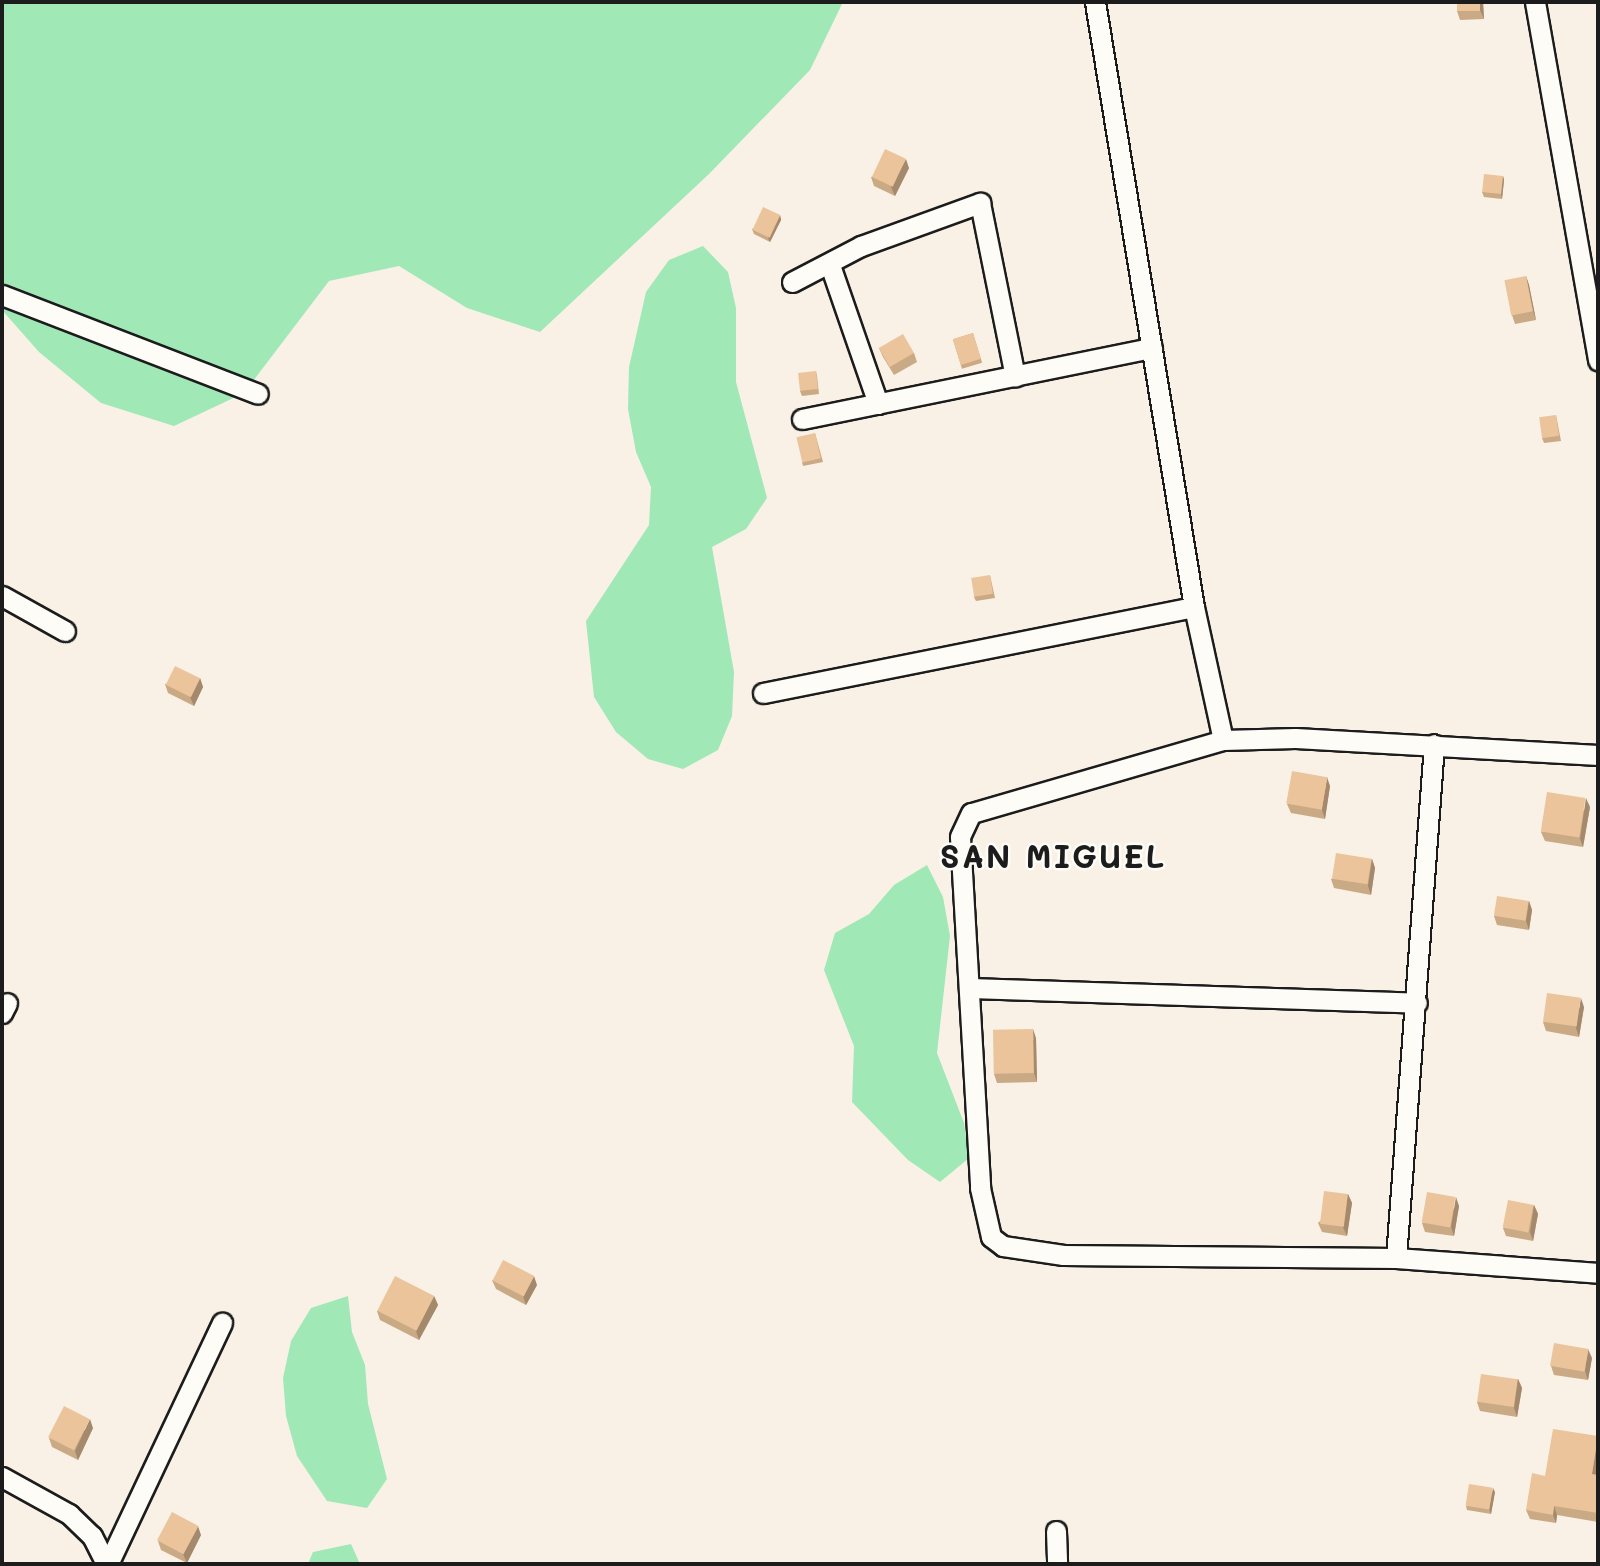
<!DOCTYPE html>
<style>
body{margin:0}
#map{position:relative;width:1600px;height:1566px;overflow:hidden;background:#f9f1e5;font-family:Mali,sans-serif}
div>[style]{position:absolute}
.green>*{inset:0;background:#a0e8b6}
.roads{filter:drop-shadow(2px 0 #1c1c1c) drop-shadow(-2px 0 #1c1c1c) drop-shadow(0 2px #1c1c1c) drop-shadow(0 -2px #1c1c1c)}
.street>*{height:19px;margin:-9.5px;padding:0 9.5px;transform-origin:9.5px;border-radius:9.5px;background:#fdfcf7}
.wall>*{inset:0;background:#caa985;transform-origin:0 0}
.shaded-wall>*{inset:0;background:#a4896c}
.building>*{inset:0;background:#ebc49b;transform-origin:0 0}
span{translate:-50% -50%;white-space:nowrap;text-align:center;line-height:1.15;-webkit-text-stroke:5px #fdfcf7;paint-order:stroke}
.district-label{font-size:32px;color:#1c1c1c;font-weight:700;letter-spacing:2px}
.frame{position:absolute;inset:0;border:4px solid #1c1c1c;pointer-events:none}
</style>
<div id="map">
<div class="green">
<div style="clip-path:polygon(2px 2px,842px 2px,842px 4px,810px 70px,709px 174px,540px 332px,467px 308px,399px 266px,329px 281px,244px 393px,174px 426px,101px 403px,39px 352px,2px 310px)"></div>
<div style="clip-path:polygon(703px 246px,728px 272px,736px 308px,736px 382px,767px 498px,746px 529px,712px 547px,734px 672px,732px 716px,718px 750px,683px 769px,648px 759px,616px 732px,594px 697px,586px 621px,649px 525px,651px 487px,636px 452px,628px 409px,629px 367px,646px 292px,669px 260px)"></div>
<div style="clip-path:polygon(927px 865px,943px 897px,950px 936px,937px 1053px,964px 1123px,969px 1158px,940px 1182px,908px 1160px,852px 1102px,854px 1046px,824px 970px,835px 933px,869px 914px,894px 885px)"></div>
<div style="clip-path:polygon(348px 1296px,352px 1332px,365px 1365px,368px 1404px,387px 1479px,367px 1508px,327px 1501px,297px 1456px,286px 1416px,283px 1378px,291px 1341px,311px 1308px)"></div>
<div style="clip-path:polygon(351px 1544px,360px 1564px,308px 1564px,313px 1552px)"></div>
</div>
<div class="roads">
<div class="street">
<div style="left:1095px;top:2px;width:613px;rotate:80.71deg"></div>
<div style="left:1194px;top:607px;width:136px;rotate:77.7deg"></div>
<div style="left:1535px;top:2px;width:364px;rotate:80deg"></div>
<div style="left:830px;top:265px;width:147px;rotate:70.9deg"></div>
<div style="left:792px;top:282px;width:78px;rotate:-27.6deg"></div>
<div style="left:861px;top:246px;width:127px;rotate:-19.9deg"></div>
<div style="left:980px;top:203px;width:177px;rotate:78.6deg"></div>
<div style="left:2px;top:295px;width:274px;rotate:21.1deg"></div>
<div style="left:802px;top:419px;width:357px;rotate:-11.5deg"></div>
<div style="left:2px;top:596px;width:72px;rotate:29.1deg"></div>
<div style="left:763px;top:693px;width:439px;rotate:-11.3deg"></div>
<div style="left:1598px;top:755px;width:303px;rotate:-176.8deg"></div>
<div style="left:1295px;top:738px;width:72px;rotate:178.4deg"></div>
<div style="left:1223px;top:740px;width:262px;rotate:163.8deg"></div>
<div style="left:971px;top:813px;width:26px;rotate:115deg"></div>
<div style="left:960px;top:837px;width:352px;rotate:86.7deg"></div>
<div style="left:980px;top:1188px;width:50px;rotate:77.3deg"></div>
<div style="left:991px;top:1237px;width:15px;rotate:37deg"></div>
<div style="left:1003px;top:1246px;width:61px;rotate:8.5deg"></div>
<div style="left:1063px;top:1255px;width:333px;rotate:0.5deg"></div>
<div style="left:1396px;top:1258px;width:203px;rotate:4.2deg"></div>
<div style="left:972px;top:988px;width:445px;rotate:1.9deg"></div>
<div style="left:2px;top:1013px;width:11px;rotate:-63deg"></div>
<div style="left:1396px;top:1258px;width:515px;rotate:-85.77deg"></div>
<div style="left:2px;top:1477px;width:77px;rotate:28.9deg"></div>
<div style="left:69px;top:1514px;width:32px;rotate:44deg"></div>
<div style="left:92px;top:1536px;width:31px;rotate:63deg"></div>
<div style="left:1056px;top:1531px;width:33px;rotate:88deg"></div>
<div style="left:108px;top:1564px;width:267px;rotate:-64.7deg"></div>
</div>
</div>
<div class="wall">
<div style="clip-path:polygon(1483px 2px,1484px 19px,1460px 20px,1457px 11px)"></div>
<div style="clip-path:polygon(909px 168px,895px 196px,874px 186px,871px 177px)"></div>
<div style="clip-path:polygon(1503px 176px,1504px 180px,1502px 199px,1484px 197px,1482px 192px)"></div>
<div style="clip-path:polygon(780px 215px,781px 220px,770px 242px,754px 234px,752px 229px)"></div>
<div style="clip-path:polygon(1526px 276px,1529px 285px,1536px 320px,1515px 324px,1512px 315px)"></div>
<div style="left:973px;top:333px;width:31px;height:21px;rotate:73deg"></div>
<div style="clip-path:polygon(879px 348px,914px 353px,917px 362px,894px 375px,883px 357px)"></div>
<div style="clip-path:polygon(816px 371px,817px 376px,819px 394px,802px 396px,800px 391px)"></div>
<div style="clip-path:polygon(1556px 415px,1561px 441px,1544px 443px,1542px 438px)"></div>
<div style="clip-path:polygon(815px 433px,823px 462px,803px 466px,802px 462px)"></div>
<div style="clip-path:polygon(990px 575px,995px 598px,976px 601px,974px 597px)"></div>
<div style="clip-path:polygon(200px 678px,203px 687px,194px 706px,168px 693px,165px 684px)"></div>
<div style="clip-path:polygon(1330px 786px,1325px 819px,1291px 813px,1287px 804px)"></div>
<div style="clip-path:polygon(1590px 807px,1583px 847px,1545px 841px,1541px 832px)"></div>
<div style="clip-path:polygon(1372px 859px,1375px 868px,1371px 895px,1334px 888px,1331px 879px)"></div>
<div style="clip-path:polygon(1529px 901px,1532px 910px,1529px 930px,1497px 925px,1494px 916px)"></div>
<div style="clip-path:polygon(1584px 1007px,1579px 1037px,1546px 1031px,1543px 1022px)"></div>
<div style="clip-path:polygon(1036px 1038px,1037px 1082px,997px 1083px,994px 1074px)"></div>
<div style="clip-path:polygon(1348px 1194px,1352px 1203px,1347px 1236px,1322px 1232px,1318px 1223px)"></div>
<div style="clip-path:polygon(1534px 1205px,1538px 1214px,1533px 1241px,1506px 1236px,1503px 1228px)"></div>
<div style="clip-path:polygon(1459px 1206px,1454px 1236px,1425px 1232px,1422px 1223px)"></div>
<div style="clip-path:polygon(492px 1280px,537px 1285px,526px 1305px,496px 1289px)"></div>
<div style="clip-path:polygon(434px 1296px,438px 1305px,419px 1340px,380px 1320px,377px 1311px)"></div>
<div style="clip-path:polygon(1592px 1358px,1588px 1380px,1554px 1375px,1551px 1366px)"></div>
<div style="clip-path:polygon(1518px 1379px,1522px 1388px,1517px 1417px,1480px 1411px,1477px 1402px)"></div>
<div style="clip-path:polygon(93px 1428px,78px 1460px,52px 1447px,49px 1438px)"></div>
<div style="clip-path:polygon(1598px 1437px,1598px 1463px,1596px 1475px,1598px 1475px,1598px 1522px,1557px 1515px,1556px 1523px,1530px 1519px,1526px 1510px,1545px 1476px)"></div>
<div style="clip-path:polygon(1495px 1492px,1491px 1514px,1467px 1510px,1466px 1506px)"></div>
<div style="clip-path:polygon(201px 1535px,187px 1563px,161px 1550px,158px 1541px)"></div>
</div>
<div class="shaded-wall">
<div style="clip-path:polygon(1480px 2px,1483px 2px,1484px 19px,1480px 10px)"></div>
<div style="clip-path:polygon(906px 159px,909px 168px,895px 196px,891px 187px)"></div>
<div style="clip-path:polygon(1503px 176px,1504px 180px,1502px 199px,1501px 194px)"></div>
<div style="clip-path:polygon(780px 215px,781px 220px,770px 242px,768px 238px)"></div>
<div style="clip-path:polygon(1526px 276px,1529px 285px,1536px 320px,1533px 311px)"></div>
<div style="clip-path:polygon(200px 678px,203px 687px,194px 706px,190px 697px)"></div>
<div style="clip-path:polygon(1327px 777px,1330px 786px,1325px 819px,1322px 810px)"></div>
<div style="clip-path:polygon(1586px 798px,1590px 807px,1583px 847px,1580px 839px)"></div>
<div style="clip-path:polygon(1372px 859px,1375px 868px,1371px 895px,1368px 886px)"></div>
<div style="clip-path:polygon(1529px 901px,1532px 910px,1529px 930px,1526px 921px)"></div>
<div style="clip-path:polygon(1581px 998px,1584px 1007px,1579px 1037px,1576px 1028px)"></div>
<div style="clip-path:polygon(1033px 1029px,1036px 1038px,1037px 1082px,1034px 1073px)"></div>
<div style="clip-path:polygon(1348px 1194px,1352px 1203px,1347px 1236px,1343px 1227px)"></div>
<div style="clip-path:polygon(1456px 1197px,1459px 1206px,1454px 1236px,1451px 1227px)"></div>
<div style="clip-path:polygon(1534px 1205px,1538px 1214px,1533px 1241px,1530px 1232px)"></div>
<div style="clip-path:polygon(534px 1276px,537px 1285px,526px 1305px,523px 1296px)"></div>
<div style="clip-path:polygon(434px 1296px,438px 1305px,419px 1340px,416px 1331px)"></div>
<div style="clip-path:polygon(1588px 1349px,1592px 1358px,1588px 1380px,1585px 1371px)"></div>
<div style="clip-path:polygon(1518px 1379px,1522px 1388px,1517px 1417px,1514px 1408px)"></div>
<div style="clip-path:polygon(90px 1419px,93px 1428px,78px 1460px,75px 1451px)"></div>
<div style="clip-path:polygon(1598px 1437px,1598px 1463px,1595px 1483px,1592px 1474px)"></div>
<div style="clip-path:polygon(1493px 1488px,1495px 1492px,1491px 1514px,1489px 1509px)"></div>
<div style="clip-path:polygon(1554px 1506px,1557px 1515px,1556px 1523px,1553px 1515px)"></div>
<div style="clip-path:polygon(198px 1526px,201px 1535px,187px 1563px,183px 1554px)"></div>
</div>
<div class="building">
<div style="left:1457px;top:2px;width:23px;height:9px"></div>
<div style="left:885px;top:149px;width:23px;height:31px;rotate:25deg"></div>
<div style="left:1484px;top:174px;width:19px;height:18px;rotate:6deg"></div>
<div style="left:763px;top:207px;width:19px;height:25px;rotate:25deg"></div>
<div style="left:1526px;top:276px;width:36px;height:22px;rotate:79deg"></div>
<div style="left:973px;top:333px;width:27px;height:21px;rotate:73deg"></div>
<div style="left:903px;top:334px;width:22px;height:28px;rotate:60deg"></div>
<div style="left:816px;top:371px;width:18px;height:18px;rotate:84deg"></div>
<div style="left:1556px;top:415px;width:21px;height:17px;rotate:82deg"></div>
<div style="left:815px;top:433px;width:26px;height:19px;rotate:77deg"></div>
<div style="left:990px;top:575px;width:19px;height:19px;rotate:81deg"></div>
<div style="left:175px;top:666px;width:28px;height:21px;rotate:26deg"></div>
<div style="left:1292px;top:771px;width:36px;height:33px;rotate:10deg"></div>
<div style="left:1547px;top:792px;width:39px;height:40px;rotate:9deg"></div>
<div style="left:1336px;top:853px;width:36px;height:26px;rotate:9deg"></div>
<div style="left:1497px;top:896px;width:32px;height:20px;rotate:9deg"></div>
<div style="left:1547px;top:993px;width:34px;height:29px;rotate:8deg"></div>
<div style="left:1033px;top:1029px;width:44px;height:40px;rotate:89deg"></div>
<div style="left:1324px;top:1191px;width:24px;height:33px;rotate:7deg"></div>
<div style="left:1427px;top:1192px;width:29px;height:31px;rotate:10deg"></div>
<div style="left:1508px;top:1200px;width:26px;height:28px;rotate:11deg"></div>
<div style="left:503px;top:1260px;width:35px;height:23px;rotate:27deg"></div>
<div style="left:395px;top:1276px;width:44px;height:39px;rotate:27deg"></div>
<div style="left:1554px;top:1343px;width:35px;height:23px;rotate:10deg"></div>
<div style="left:1481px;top:1374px;width:37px;height:28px;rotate:8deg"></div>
<div style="left:64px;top:1406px;width:29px;height:35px;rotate:27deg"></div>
<div style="clip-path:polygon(1553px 1429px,1598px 1436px,1592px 1474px,1598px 1475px,1598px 1513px,1554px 1506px,1553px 1515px,1526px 1510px,1532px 1473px,1545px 1476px)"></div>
<div style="left:1469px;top:1484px;width:24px;height:22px;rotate:9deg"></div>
<div style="left:172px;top:1512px;width:30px;height:32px;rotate:28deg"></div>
</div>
<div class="district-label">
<span style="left:1053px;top:855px">SAN MIGUEL</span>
</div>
<div class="frame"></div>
</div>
